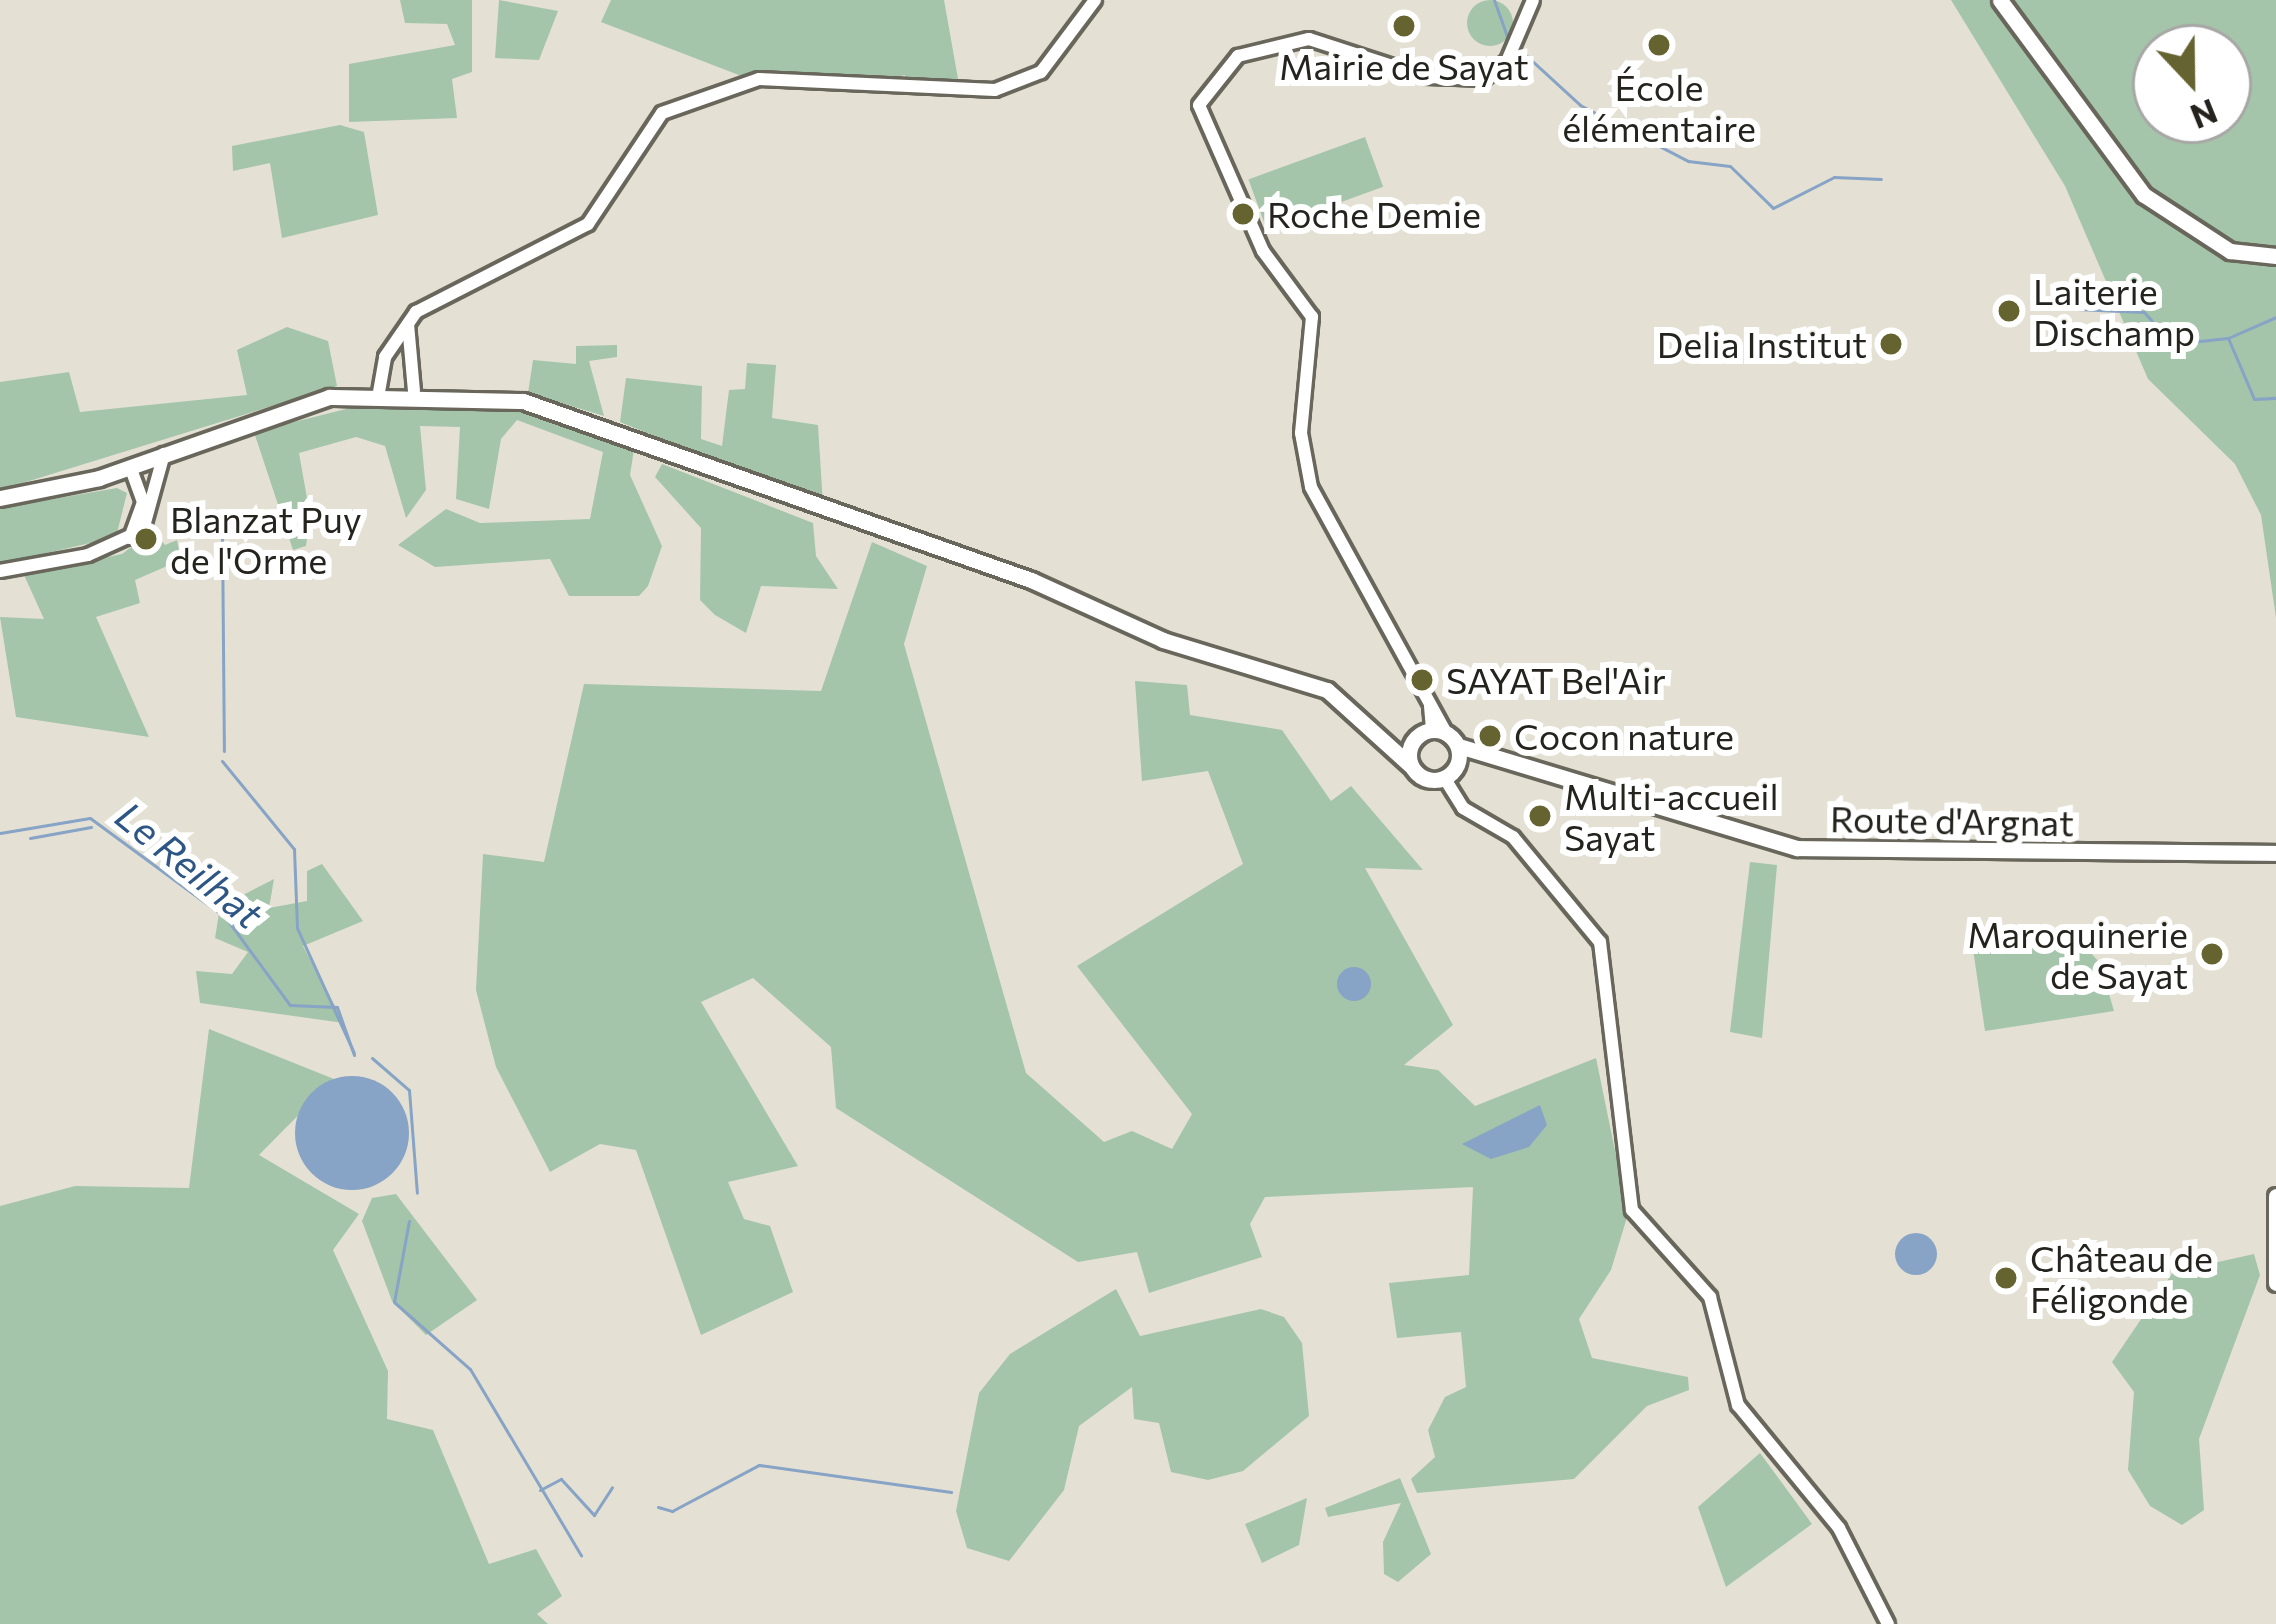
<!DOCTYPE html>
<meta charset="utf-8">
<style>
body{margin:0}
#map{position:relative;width:2276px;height:1624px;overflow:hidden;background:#e4e1d4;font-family:Commissioner,sans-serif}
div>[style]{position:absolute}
.green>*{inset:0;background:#a4c5aa;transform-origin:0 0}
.round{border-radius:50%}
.water>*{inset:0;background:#87a3c5}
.stream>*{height:3px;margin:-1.5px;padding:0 1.5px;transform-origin:1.5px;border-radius:1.5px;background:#87a3c5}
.roads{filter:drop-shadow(3px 0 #69665b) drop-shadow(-3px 0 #69665b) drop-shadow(0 3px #69665b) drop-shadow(0 -3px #69665b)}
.minor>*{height:12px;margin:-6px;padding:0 6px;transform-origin:6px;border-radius:6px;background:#fff}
.major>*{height:15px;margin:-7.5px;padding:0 7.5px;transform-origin:7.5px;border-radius:7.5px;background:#fff}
.major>.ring{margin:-7.5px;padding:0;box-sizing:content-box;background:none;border:15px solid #fff;border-radius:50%}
.dots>*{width:33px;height:33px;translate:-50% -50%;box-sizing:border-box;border:6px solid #fff;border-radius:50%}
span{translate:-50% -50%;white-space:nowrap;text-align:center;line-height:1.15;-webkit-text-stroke:12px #fff;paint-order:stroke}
.poi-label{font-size:36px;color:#24231e}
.left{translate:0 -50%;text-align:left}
.right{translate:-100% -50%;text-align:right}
.street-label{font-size:36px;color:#24231e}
.water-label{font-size:39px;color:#2e5685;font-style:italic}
.north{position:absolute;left:2132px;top:24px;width:120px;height:120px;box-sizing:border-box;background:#fff;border:3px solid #a7a7a5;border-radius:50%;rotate:158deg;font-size:33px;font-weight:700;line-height:48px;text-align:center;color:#24231e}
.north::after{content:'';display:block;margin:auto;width:42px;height:54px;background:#656431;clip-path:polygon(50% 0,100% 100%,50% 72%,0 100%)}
</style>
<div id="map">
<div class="green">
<div class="round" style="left:1467px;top:0;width:46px;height:46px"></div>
<div style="clip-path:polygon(400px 0,472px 0,472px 72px,452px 79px,457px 118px,349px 122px,349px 64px,455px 45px,447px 24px,405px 23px)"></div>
<div style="clip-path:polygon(499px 0,558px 11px,539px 60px,495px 58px)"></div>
<div style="clip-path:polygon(611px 0,944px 0,960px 90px,905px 86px,905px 75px,856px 86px,744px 77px,601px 22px)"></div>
<div style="clip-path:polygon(evenodd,1951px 0,2276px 0,2276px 618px,2261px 515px,2235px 464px,2148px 379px,2065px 186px,1951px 0,2156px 48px,2228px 48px,2228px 120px,2156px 120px,2156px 48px)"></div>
<div style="clip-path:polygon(340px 125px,364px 132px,378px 215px,282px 238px,270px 163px,233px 171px,232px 146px)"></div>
<div style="left:1365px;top:137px;width:53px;height:124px;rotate:70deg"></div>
<div style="clip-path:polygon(287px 327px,328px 341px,337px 386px,0 490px,0 382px,69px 372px,80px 412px,247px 395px,237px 350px)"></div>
<div style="clip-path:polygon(617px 345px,617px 357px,589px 361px,604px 416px,528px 393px,533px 360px,576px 364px,576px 346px)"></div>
<div style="clip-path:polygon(747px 363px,776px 365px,772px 418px,818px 425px,823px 505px,620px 422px,626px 378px,702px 386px,701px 439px,722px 446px,729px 390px,745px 389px)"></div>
<div style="clip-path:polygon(382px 400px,540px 408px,635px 443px,630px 475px,662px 546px,648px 586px,639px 596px,569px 596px,550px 559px,435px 567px,398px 545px,446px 509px,480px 523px,590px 519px,603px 452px,517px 420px,501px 439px,489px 509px,456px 499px,460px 427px,420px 426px,426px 490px,406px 518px,385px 446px,356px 437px,299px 453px,310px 515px,306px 546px,293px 550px,254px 432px)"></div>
<div style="clip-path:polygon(662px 464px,813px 523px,816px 556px,838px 589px,761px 586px,746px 633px,715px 615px,700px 600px,701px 528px,655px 477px)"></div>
<div style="clip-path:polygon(117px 488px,127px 493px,116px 537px,0 564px,0 508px)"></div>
<div style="clip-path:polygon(153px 531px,165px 545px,177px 540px,181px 560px,135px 580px,140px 603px,96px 617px,149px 737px,16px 717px,0 617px,44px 619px,24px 575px,122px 554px)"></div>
<div style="clip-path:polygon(872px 542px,927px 566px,904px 644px,1026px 1073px,1104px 1142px,1132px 1131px,1172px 1149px,1192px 1114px,1077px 966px,1243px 864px,1208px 771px,1142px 781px,1135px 681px,1187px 685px,1190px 715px,1282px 730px,1331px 801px,1351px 786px,1423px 870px,1365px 868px,1453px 1025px,1404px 1065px,1438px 1070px,1475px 1106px,1596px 1058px,1628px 1214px,1611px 1270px,1579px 1319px,1592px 1358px,1688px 1377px,1689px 1390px,1647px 1406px,1574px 1479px,1417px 1493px,1411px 1479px,1435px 1457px,1428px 1430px,1445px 1397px,1466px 1387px,1461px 1332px,1397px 1338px,1389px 1283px,1469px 1275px,1473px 1187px,1265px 1197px,1250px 1224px,1262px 1257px,1149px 1293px,1137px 1252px,1078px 1262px,836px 1108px,831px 1047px,753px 978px,701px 1002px,798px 1166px,728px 1182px,744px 1219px,770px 1226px,793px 1292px,701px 1335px,636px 1150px,600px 1144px,550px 1172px,496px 1067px,476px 990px,483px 854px,544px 862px,584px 684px,821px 691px)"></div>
<div style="clip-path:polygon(1750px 862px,1777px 865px,1762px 1038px,1730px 1032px)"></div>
<div style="clip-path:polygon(322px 864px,363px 921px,303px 946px,344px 1023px,200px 1003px,196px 971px,232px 974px,248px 952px,215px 938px,220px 907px,274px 879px,269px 908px,307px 901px,307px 871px)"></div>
<div style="clip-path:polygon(2070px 930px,2100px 963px,2114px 1011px,1985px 1031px,1973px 949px)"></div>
<div style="clip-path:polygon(209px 1029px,334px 1079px,259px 1155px,359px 1214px,333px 1250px,388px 1371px,387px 1419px,433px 1430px,489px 1564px,536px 1549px,562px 1596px,537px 1614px,548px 1624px,0 1624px,0 1206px,75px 1186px,189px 1188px)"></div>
<div style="clip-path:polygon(396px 1194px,477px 1300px,426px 1335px,392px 1301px,362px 1221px,372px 1198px)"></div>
<div style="clip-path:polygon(2254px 1254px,2260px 1275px,2199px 1439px,2204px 1510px,2182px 1525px,2150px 1506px,2128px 1470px,2134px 1392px,2112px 1362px,2173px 1272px)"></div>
<div style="clip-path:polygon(1116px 1289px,1140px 1336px,1261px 1309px,1284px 1317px,1302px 1343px,1309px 1416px,1243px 1471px,1208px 1480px,1171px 1472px,1159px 1423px,1134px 1419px,1132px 1387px,1079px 1426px,1064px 1490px,1009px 1561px,967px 1548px,956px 1511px,979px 1393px,1010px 1354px)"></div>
<div style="clip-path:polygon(1760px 1453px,1812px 1524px,1726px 1587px,1698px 1507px)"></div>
<div style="clip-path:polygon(1400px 1478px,1431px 1554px,1398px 1582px,1384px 1574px,1383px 1542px,1401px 1503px,1328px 1517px,1325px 1508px)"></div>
<div style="clip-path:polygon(1307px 1498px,1299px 1545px,1262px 1563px,1245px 1524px)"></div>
</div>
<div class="water">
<div class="round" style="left:1337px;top:967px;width:34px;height:34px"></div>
<div class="round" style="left:295px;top:1076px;width:114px;height:114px"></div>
<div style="clip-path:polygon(1540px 1105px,1547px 1125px,1529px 1147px,1491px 1159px,1462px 1144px)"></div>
<div class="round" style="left:1895px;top:1233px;width:42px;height:42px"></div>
</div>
<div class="stream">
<div style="left:1494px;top:0;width:45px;rotate:70.3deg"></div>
<div style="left:1517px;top:47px;width:86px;rotate:42.6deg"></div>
<div style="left:1580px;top:105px;width:122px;rotate:27.4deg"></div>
<div style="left:1688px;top:161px;width:42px;rotate:6.8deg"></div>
<div style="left:1730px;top:166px;width:60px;rotate:44.3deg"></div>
<div style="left:1773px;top:208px;width:68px;rotate:-26.9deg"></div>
<div style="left:1834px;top:177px;width:47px;rotate:2.4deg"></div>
<div style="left:2054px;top:308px;width:90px;rotate:2.5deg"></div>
<div style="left:2144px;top:312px;width:43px;rotate:48.8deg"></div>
<div style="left:2172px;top:344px;width:56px;rotate:-6.1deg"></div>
<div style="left:2228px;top:338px;width:66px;rotate:66.9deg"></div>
<div style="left:2254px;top:399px;width:22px;rotate:-3deg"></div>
<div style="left:2228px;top:338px;width:52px;rotate:-23.6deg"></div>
<div style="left:222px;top:532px;width:219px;rotate:89.5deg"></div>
<div style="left:222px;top:761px;width:114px;rotate:50.7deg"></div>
<div style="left:294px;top:849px;width:79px;rotate:87.8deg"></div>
<div style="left:297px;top:928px;width:137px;rotate:65.5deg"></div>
<div style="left:0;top:833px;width:91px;rotate:-9.5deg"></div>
<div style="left:90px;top:818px;width:169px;rotate:36.3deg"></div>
<div style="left:226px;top:918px;width:108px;rotate:53.7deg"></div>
<div style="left:290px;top:1005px;width:47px;rotate:2.4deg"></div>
<div style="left:337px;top:1007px;width:51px;rotate:70.5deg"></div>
<div style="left:30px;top:838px;width:62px;rotate:-10.2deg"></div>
<div style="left:372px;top:1058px;width:49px;rotate:40.9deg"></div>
<div style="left:409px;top:1090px;width:103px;rotate:85.6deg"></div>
<div style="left:409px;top:1221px;width:82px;rotate:100.5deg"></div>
<div style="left:394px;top:1302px;width:101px;rotate:41.4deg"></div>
<div style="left:470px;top:1369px;width:217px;rotate:59.2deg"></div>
<div style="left:540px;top:1490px;width:24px;rotate:-28deg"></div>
<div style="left:561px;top:1479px;width:49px;rotate:47.5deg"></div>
<div style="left:594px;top:1515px;width:33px;rotate:-57deg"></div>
<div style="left:658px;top:1507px;width:15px;rotate:16deg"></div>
<div style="left:672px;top:1511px;width:98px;rotate:-27.9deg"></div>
<div style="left:759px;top:1465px;width:194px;rotate:8deg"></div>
</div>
<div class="roads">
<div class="minor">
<div style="left:408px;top:324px;width:67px;rotate:84.9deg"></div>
<div style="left:379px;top:392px;width:36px;rotate:-80deg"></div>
<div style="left:385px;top:357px;width:55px;rotate:-55.4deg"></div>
<div style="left:416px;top:312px;width:193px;rotate:-27.1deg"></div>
<div style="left:588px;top:224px;width:133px;rotate:-56.3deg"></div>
<div style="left:662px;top:113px;width:103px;rotate:-19.3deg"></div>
<div style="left:759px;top:79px;width:236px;rotate:2.7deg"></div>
<div style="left:995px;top:90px;width:49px;rotate:-21.4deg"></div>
<div style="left:1041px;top:72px;width:90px;rotate:-53.1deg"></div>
<div style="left:130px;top:538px;width:38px;rotate:-70deg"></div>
<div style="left:143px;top:502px;width:37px;rotate:-110deg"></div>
<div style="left:0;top:571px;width:89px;rotate:-10.3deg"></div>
<div style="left:88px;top:555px;width:60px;rotate:-24.4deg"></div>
<div style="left:143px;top:530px;width:79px;rotate:-74.6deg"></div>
<div style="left:1430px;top:706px;width:23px;rotate:85deg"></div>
<div style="left:1445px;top:731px;width:278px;rotate:-118.8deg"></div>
<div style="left:1311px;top:487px;width:55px;rotate:-100.5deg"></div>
<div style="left:1301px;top:433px;width:117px;rotate:-84.6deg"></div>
<div style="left:1312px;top:317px;width:82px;rotate:-126.6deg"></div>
<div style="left:1263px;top:251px;width:159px;rotate:-113.7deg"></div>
<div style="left:1199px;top:105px;width:63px;rotate:-51.5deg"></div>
<div style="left:1238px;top:56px;width:73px;rotate:-13.5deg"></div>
<div style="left:1309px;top:39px;width:124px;rotate:17.9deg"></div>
<div style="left:1427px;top:77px;width:57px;rotate:2deg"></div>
<div style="left:1484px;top:79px;width:29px;rotate:-38deg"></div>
<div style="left:1507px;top:61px;width:66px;rotate:-66.9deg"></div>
<div style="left:1445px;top:779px;width:34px;rotate:58deg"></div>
<div style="left:1463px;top:808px;width:58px;rotate:30.1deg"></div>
<div style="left:1513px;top:837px;width:136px;rotate:50.4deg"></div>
<div style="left:1600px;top:942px;width:270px;rotate:83.2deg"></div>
<div style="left:1632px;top:1210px;width:117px;rotate:48.1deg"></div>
<div style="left:1710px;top:1297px;width:112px;rotate:75.5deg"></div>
<div style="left:1738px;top:1405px;width:159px;rotate:50.6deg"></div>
<div style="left:1839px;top:1528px;width:108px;rotate:63deg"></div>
</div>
<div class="major">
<div style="left:2000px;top:0;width:242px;rotate:53.6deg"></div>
<div style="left:2144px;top:195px;width:103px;rotate:33.1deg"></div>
<div style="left:2230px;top:251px;width:46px;rotate:6.2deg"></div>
<div style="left:0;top:498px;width:101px;rotate:-11.4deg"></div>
<div style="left:99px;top:478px;width:244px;rotate:-19.4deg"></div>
<div style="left:329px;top:397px;width:194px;rotate:1.2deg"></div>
<div style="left:523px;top:401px;width:539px;rotate:19.41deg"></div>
<div style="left:1031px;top:580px;width:145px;rotate:24.4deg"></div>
<div style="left:1163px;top:640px;width:171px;rotate:17deg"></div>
<div style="left:1327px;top:690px;width:112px;rotate:42.1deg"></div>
<div class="ring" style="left:1409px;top:730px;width:35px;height:35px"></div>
<div style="left:1459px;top:746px;width:353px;rotate:16.8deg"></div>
<div style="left:1797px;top:848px;width:479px;rotate:0.6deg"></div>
<div style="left:2276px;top:1196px;width:87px;rotate:90deg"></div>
</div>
</div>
<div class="dots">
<div style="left:1404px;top:26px;background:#656431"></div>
<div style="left:1659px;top:45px;background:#656431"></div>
<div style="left:1243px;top:214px;background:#656431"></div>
<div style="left:2009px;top:311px;background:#656431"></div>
<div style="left:1891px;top:344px;background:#656431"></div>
<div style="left:146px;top:539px;background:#656431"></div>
<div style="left:1422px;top:680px;background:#656431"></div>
<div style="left:1490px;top:736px;background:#656431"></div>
<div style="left:1540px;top:816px;background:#656431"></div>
<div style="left:2212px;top:954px;background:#656431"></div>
<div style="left:2006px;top:1278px;background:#656431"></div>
</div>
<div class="poi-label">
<span style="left:1404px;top:66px">Mairie de Sayat</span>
<span style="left:1659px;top:107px">École<br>élémentaire</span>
<span class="left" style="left:1267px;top:214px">Roche Demie</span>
<span class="left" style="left:2033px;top:311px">Laiterie<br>Dischamp</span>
<span class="right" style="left:1867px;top:344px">Delia Institut</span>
<span class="left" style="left:170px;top:539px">Blanzat Puy<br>de l'Orme</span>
<span class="left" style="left:1446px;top:680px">SAYAT Bel'Air</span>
<span class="left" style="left:1514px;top:736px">Cocon nature</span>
<span class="left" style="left:1564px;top:816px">Multi-accueil<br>Sayat</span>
<span class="right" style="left:2188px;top:954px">Maroquinerie<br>de Sayat</span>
<span class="left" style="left:2030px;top:1278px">Château de<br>Féligonde</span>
</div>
<div class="street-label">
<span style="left:1952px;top:820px;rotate:1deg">Route d'Argnat</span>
</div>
<div class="water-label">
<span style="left:190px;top:864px;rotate:39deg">Le Reilhat</span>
</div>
<div class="north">N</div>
</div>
